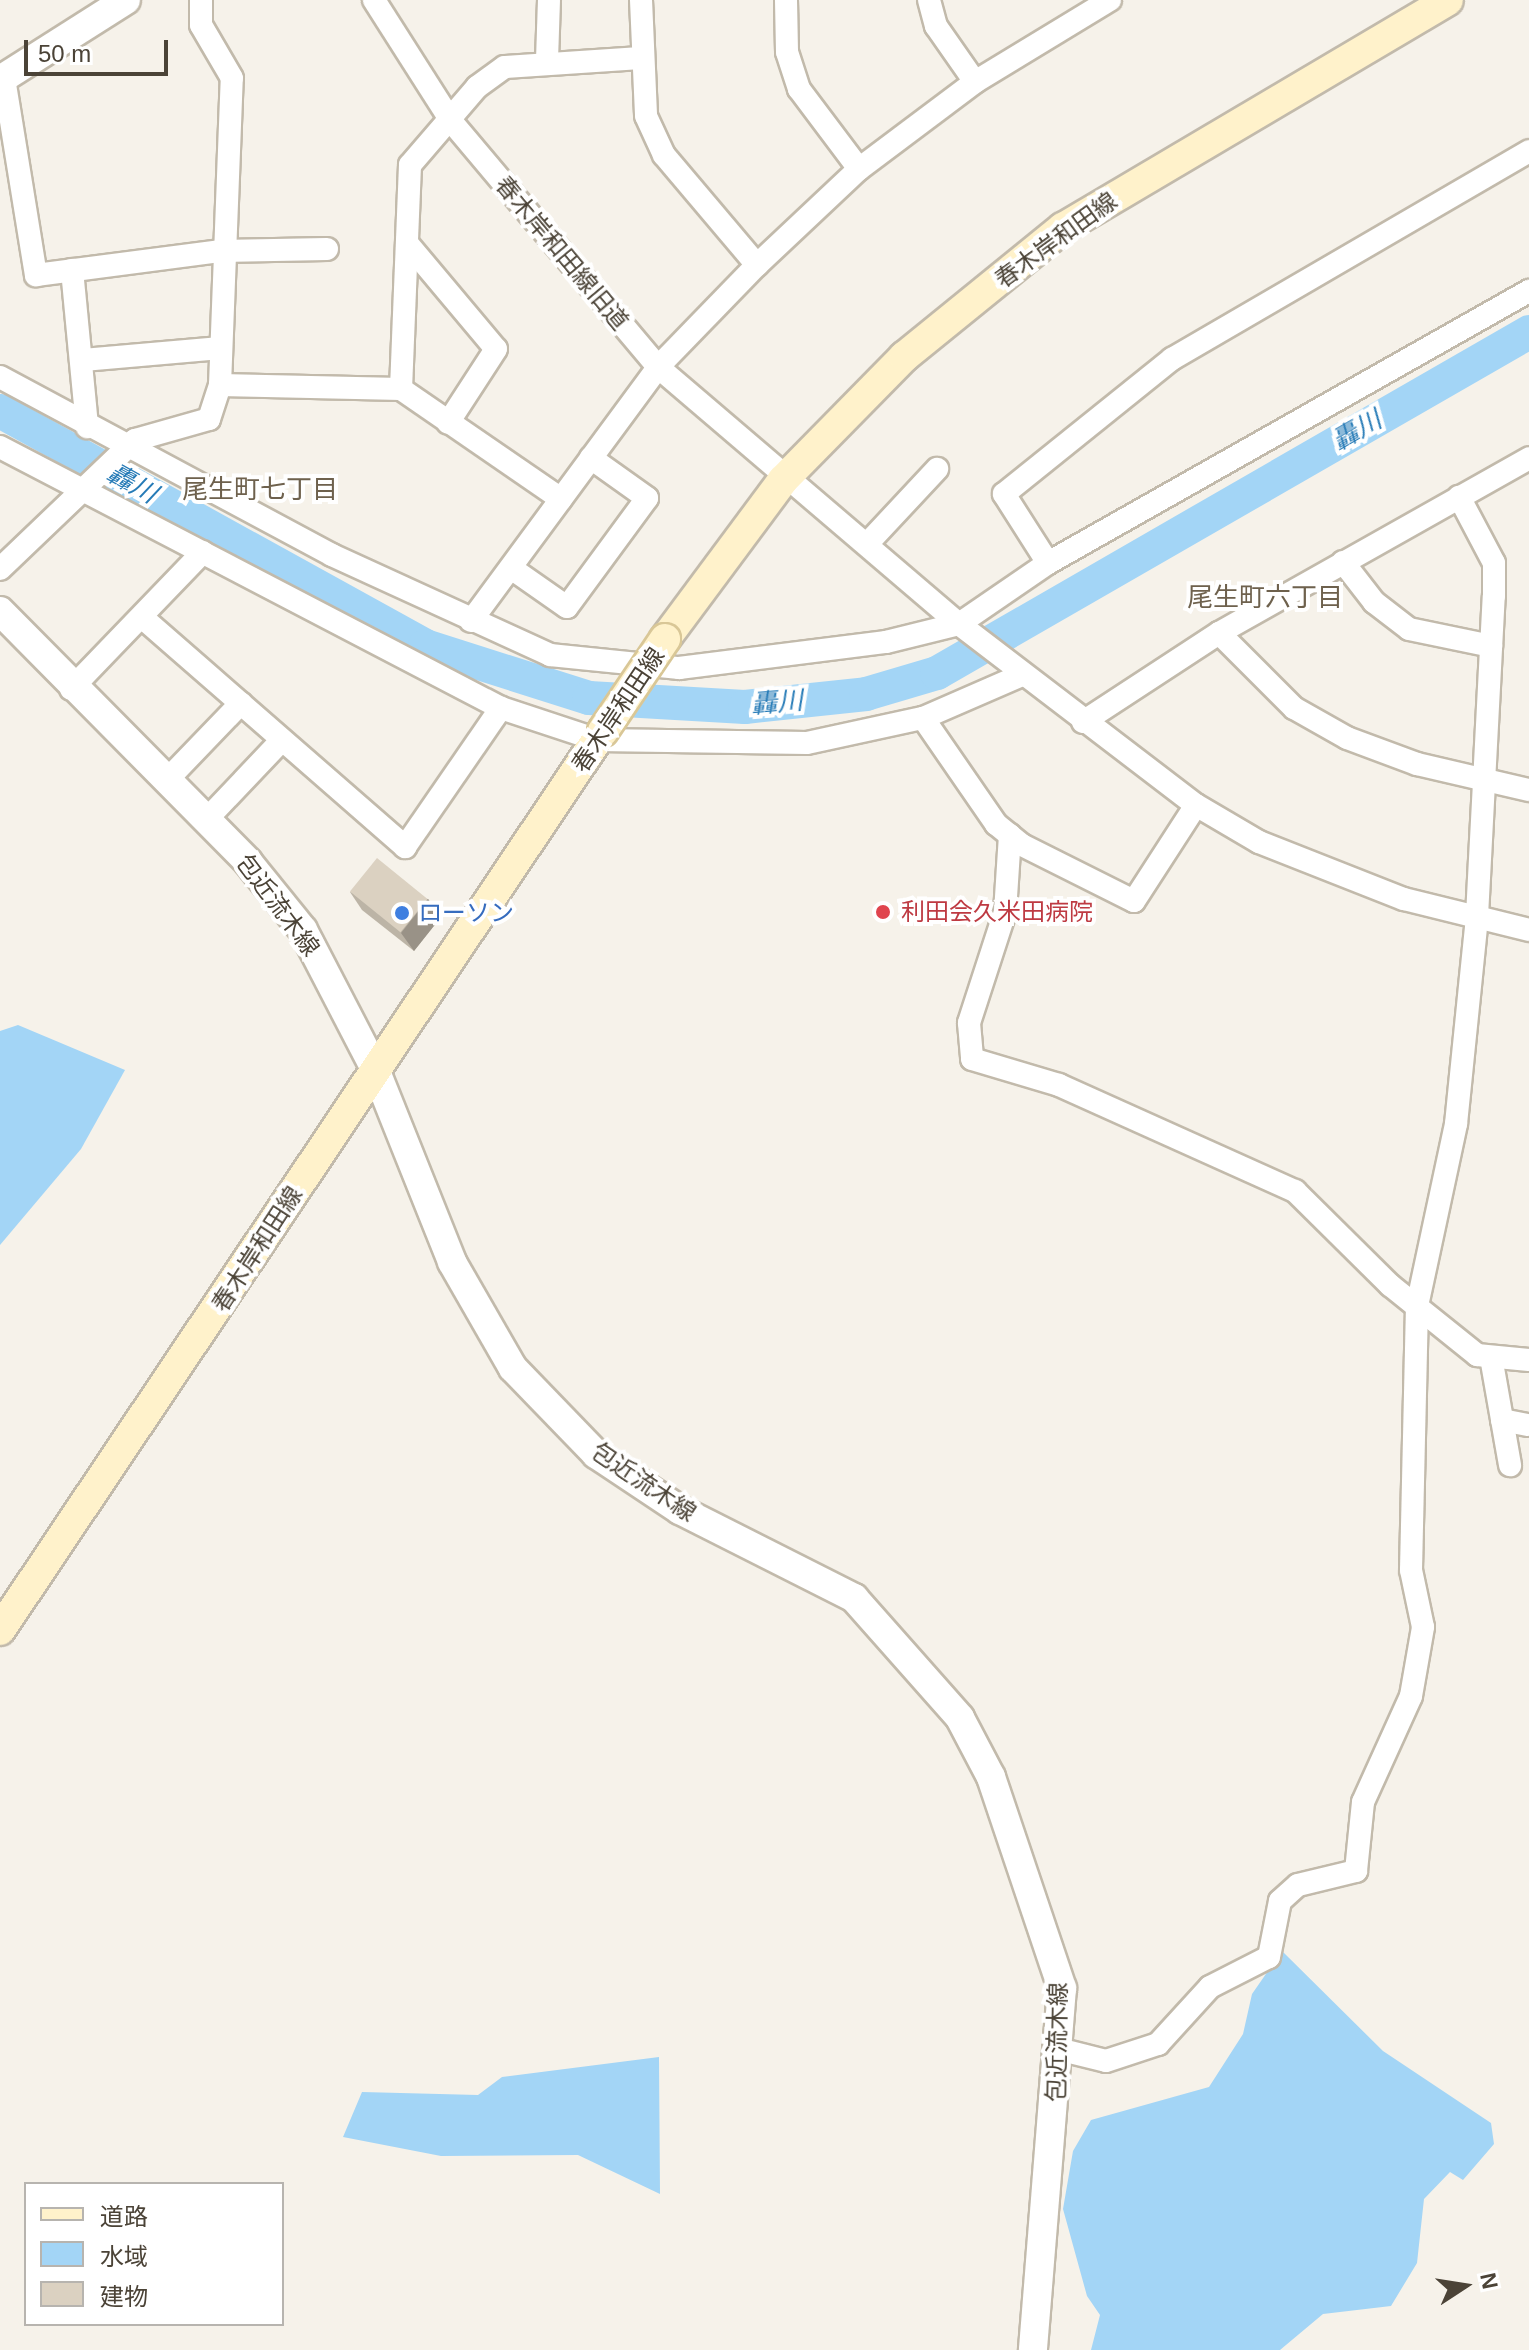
<!DOCTYPE html>
<meta charset="utf-8">
<style>
body{margin:0}
#map{position:relative;width:1529px;height:2350px;overflow:hidden;background:#f6f2ea;font-family:Helvetica,"Noto Sans JP",sans-serif}
div>[style]{position:absolute}
.water>*{inset:0;background:#a3d5f6}
.river>*{height:34px;margin:-17px;padding:0 17px;transform-origin:17px;border-radius:17px;background:#a3d5f6}
.roads{filter:drop-shadow(2px 0 #c2baab) drop-shadow(-2px 0 #c2baab) drop-shadow(0 2px #c2baab) drop-shadow(0 -2px #c2baab)}
.minor>*{height:22px;margin:-11px;padding:0 11px;transform-origin:11px;border-radius:11px;background:#fff}
.tertiary>*{height:28px;margin:-14px;padding:0 14px;transform-origin:14px;border-radius:14px;background:#fff}
.secondary>*{height:30px;margin:-15px;padding:0 15px;transform-origin:15px;border-radius:15px;background:#fff2cb}
.bridges{filter:drop-shadow(2px 0 #d9c797) drop-shadow(-2px 0 #d9c797) drop-shadow(0 2px #d9c797) drop-shadow(0 -2px #d9c797)}
.secondary-bridge>*{height:30px;margin:-15px;padding:0 15px;transform-origin:15px;border-radius:15px;background:#fff2cb}
.wall>*{inset:0;background:#bcb4a6}
.shaded-wall>*{inset:0;background:#999287}
.building>*{inset:0;background:#dbd1c1;transform-origin:0 0}
.dots>*{width:22px;height:22px;translate:-50% -50%;box-sizing:border-box;border:4px solid #fff;border-radius:50%}
span{translate:-50% -50%;white-space:nowrap;text-align:center;line-height:1.15;-webkit-text-stroke:8px #fff;paint-order:stroke}
.street-label{font-size:24px;color:#4b4337}
.health-label{font-size:24px;color:#be3a42}
.left{translate:0 -50%;text-align:left}
.shop-label{font-size:24px;color:#366cbe}
.water-label{font-size:26px;color:#267bb7;font-style:italic}
.neighbourhood-label{font-size:26px;color:#6e614d}
.legend{position:absolute;left:24px;top:2182px;width:260px;height:144px;box-sizing:border-box;background:#fff;border:2px solid #b7b4af;margin:0;padding:10px 14px;list-style:none;font-size:24px;color:#4b4337}
.legend li{display:flex;align-items:center;gap:16px;height:40px}
.legend b{width:40px;border:2px solid #b7b4af}
.north{position:absolute;left:1425px;top:2246px;width:80px;height:80px;-webkit-text-stroke:6px #fff;paint-order:stroke;rotate:78deg;font-size:22px;font-weight:700;line-height:32px;text-align:center;color:#4b4337}
.north::after{content:'';display:block;margin:auto;width:28px;height:36px;background:#4b4337;clip-path:polygon(50% 0,100% 100%,50% 72%,0 100%)}
.scale{position:absolute;left:24px;top:40px;width:144px;height:36px;box-sizing:border-box;border:4px solid #4b4337;border-top:0;padding-left:10px;font-size:24px;line-height:28px;white-space:nowrap;color:#4b4337;-webkit-text-stroke:6px #fff;paint-order:stroke}
</style>
<div id="map">
<div class="water">
<div style="clip-path:polygon(18px 1025px,125px 1070px,81px 1149px,0 1245px,0 1031px)"></div>
<div style="clip-path:polygon(1282px 1951px,1383px 2051px,1491px 2123px,1494px 2144px,1463px 2180px,1450px 2172px,1424px 2199px,1417px 2263px,1391px 2306px,1323px 2314px,1280px 2350px,1091px 2350px,1100px 2315px,1087px 2296px,1063px 2209px,1073px 2151px,1091px 2120px,1209px 2087px,1243px 2034px,1252px 1994px)"></div>
<div style="clip-path:polygon(659px 2057px,660px 2194px,578px 2155px,441px 2156px,343px 2137px,362px 2092px,478px 2095px,502px 2077px)"></div>
</div>
<div class="river">
<div style="left:0;top:411px;width:486px;rotate:28.9deg"></div>
<div style="left:425px;top:646px;width:172px;rotate:17.6deg"></div>
<div style="left:589px;top:698px;width:156px;rotate:3.3deg"></div>
<div style="left:745px;top:707px;width:122px;rotate:-6.1deg"></div>
<div style="left:866px;top:694px;width:74px;rotate:-16.5deg"></div>
<div style="left:937px;top:673px;width:683px;rotate:-29.94deg"></div>
</div>
<div class="roads">
<div class="minor">
<div style="left:374px;top:0;width:143px;rotate:57.5deg"></div>
<div style="left:451px;top:121px;width:322px;rotate:49.9deg"></div>
<div style="left:658px;top:367px;width:396px;rotate:40.5deg"></div>
<div style="left:959px;top:624px;width:298px;rotate:37.4deg"></div>
<div style="left:1196px;top:805px;width:73px;rotate:30.4deg"></div>
<div style="left:1259px;top:842px;width:156px;rotate:21.5deg"></div>
<div style="left:1404px;top:899px;width:129px;rotate:13.9deg"></div>
<div style="left:641px;top:0;width:116px;rotate:87.5deg"></div>
<div style="left:646px;top:116px;width:43px;rotate:65.2deg"></div>
<div style="left:664px;top:155px;width:144px;rotate:49.8deg"></div>
<div style="left:786px;top:0;width:52px;rotate:88.9deg"></div>
<div style="left:787px;top:52px;width:39px;rotate:72deg"></div>
<div style="left:799px;top:89px;width:100px;rotate:53.1deg"></div>
<div style="left:929px;top:0;width:27px;rotate:75deg"></div>
<div style="left:936px;top:26px;width:68px;rotate:55.1deg"></div>
<div style="left:547px;top:60px;width:60px;rotate:-88.1deg"></div>
<div style="left:4px;top:78px;width:200px;rotate:80.8deg"></div>
<div style="left:36px;top:275px;width:187px;rotate:-7.4deg"></div>
<div style="left:221px;top:251px;width:106px;rotate:-1.1deg"></div>
<div style="left:407px;top:243px;width:138px;rotate:50deg"></div>
<div style="left:496px;top:349px;width:88px;rotate:123deg"></div>
<div style="left:72px;top:270px;width:158px;rotate:84.5deg"></div>
<div style="left:83px;top:360px;width:138px;rotate:-5deg"></div>
<div style="left:0;top:377px;width:377px;rotate:28.2deg"></div>
<div style="left:332px;top:555px;width:240px;rotate:24.6deg"></div>
<div style="left:550px;top:655px;width:130px;rotate:5.8deg"></div>
<div style="left:679px;top:668px;width:209px;rotate:-7.2deg"></div>
<div style="left:886px;top:642px;width:75px;rotate:-13.9deg"></div>
<div style="left:959px;top:624px;width:108px;rotate:-34.4deg"></div>
<div style="left:1048px;top:563px;width:553px;rotate:-29.49deg"></div>
<div style="left:220px;top:385px;width:181px;rotate:1.3deg"></div>
<div style="left:401px;top:389px;width:194px;rotate:34.5deg"></div>
<div style="left:401px;top:389px;width:224px;rotate:-87.7deg"></div>
<div style="left:410px;top:165px;width:103px;rotate:-49.3deg"></div>
<div style="left:477px;top:87px;width:34px;rotate:-36deg"></div>
<div style="left:505px;top:67px;width:136px;rotate:-3.8deg"></div>
<div style="left:0;top:447px;width:565px;rotate:27.52deg"></div>
<div style="left:501px;top:708px;width:102px;rotate:18.3deg"></div>
<div style="left:598px;top:740px;width:209px;rotate:0.8deg"></div>
<div style="left:807px;top:743px;width:119px;rotate:-12.2deg"></div>
<div style="left:923px;top:718px;width:110px;rotate:-23.5deg"></div>
<div style="left:867px;top:544px;width:103px;rotate:-47deg"></div>
<div style="left:1343px;top:562px;width:51px;rotate:52.2deg"></div>
<div style="left:1374px;top:602px;width:44px;rotate:37.6deg"></div>
<div style="left:1409px;top:629px;width:84px;rotate:11.7deg"></div>
<div style="left:1048px;top:563px;width:82px;rotate:-122.5deg"></div>
<div style="left:1004px;top:494px;width:216px;rotate:-38.8deg"></div>
<div style="left:1172px;top:359px;width:413px;rotate:-30.2deg"></div>
<div style="left:511px;top:568px;width:68px;rotate:34.9deg"></div>
<div style="left:567px;top:607px;width:135px;rotate:-53.7deg"></div>
<div style="left:647px;top:498px;width:69px;rotate:-144.5deg"></div>
<div style="left:0;top:569px;width:187px;rotate:-43.7deg"></div>
<div style="left:135px;top:440px;width:77px;rotate:-15.8deg"></div>
<div style="left:209px;top:419px;width:36px;rotate:-72deg"></div>
<div style="left:220px;top:385px;width:307px;rotate:-87.8deg"></div>
<div style="left:232px;top:78px;width:61px;rotate:-120.3deg"></div>
<div style="left:201px;top:25px;width:25px;rotate:-90deg"></div>
<div style="left:144px;top:619px;width:347px;rotate:41.1deg"></div>
<div style="left:405px;top:847px;width:169px;rotate:-55.4deg"></div>
<div style="left:471px;top:621px;width:315px;rotate:-53.6deg"></div>
<div style="left:658px;top:367px;width:142px;rotate:-45.9deg"></div>
<div style="left:757px;top:265px;width:140px;rotate:-43.3deg"></div>
<div style="left:859px;top:169px;width:145px;rotate:-36.9deg"></div>
<div style="left:975px;top:82px;width:158px;rotate:-31.3deg"></div>
<div style="left:1219px;top:633px;width:106px;rotate:45deg"></div>
<div style="left:1294px;top:708px;width:61px;rotate:29.5deg"></div>
<div style="left:1347px;top:738px;width:75px;rotate:20.4deg"></div>
<div style="left:1417px;top:764px;width:115px;rotate:13.1deg"></div>
<div style="left:71px;top:689px;width:190px;rotate:-46.1deg"></div>
<div style="left:923px;top:718px;width:129px;rotate:55.4deg"></div>
<div style="left:996px;top:824px;width:33px;rotate:39deg"></div>
<div style="left:1022px;top:845px;width:125px;rotate:26.6deg"></div>
<div style="left:1134px;top:901px;width:114px;rotate:-57.1deg"></div>
<div style="left:1083px;top:722px;width:163px;rotate:-33.2deg"></div>
<div style="left:1219px;top:633px;width:356px;rotate:-29.4deg"></div>
<div style="left:166px;top:781px;width:108px;rotate:-46.1deg"></div>
<div style="left:206px;top:820px;width:109px;rotate:-46.5deg"></div>
<div style="left:1010px;top:835px;width:77px;rotate:93.7deg"></div>
<div style="left:1005px;top:912px;width:117px;rotate:108deg"></div>
<div style="left:969px;top:1023px;width:36px;rotate:85deg"></div>
<div style="left:972px;top:1059px;width:91px;rotate:16.6deg"></div>
<div style="left:1059px;top:1085px;width:259px;rotate:24.2deg"></div>
<div style="left:1295px;top:1191px;width:134px;rotate:44.7deg"></div>
<div style="left:1390px;top:1285px;width:112px;rotate:38.8deg"></div>
<div style="left:1477px;top:1355px;width:52px;rotate:5.5deg"></div>
<div style="left:1491px;top:1357px;width:110px;rotate:80deg"></div>
<div style="left:1502px;top:1420px;width:26px;rotate:11deg"></div>
<div style="left:1062px;top:2050px;width:45px;rotate:14deg"></div>
<div style="left:1106px;top:2061px;width:55px;rotate:-18.1deg"></div>
<div style="left:1158px;top:2044px;width:77px;rotate:-47.6deg"></div>
<div style="left:1210px;top:1987px;width:66px;rotate:-27deg"></div>
<div style="left:1269px;top:1957px;width:57px;rotate:-78.9deg"></div>
<div style="left:1280px;top:1901px;width:24px;rotate:-42deg"></div>
<div style="left:1298px;top:1885px;width:60px;rotate:-13.6deg"></div>
<div style="left:1356px;top:1871px;width:69px;rotate:-84.2deg"></div>
<div style="left:1363px;top:1802px;width:116px;rotate:-65.6deg"></div>
<div style="left:1411px;top:1696px;width:70px;rotate:-80.1deg"></div>
<div style="left:1423px;top:1627px;width:58px;rotate:-101.9deg"></div>
<div style="left:1411px;top:1570px;width:264px;rotate:-88.7deg"></div>
<div style="left:1417px;top:1306px;width:186px;rotate:-77.9deg"></div>
<div style="left:1456px;top:1124px;width:209px;rotate:-84.2deg"></div>
<div style="left:1477px;top:916px;width:320px;rotate:-87deg"></div>
<div style="left:1494px;top:596px;width:33px;rotate:-90deg"></div>
<div style="left:1494px;top:563px;width:75px;rotate:-117.9deg"></div>
</div>
<div class="tertiary">
<div style="left:0;top:80px;width:149px;rotate:-32.4deg"></div>
<div style="left:0;top:611px;width:353px;rotate:45.3deg"></div>
<div style="left:248px;top:862px;width:87px;rotate:51deg"></div>
<div style="left:303px;top:930px;width:157px;rotate:62.6deg"></div>
<div style="left:375px;top:1069px;width:208px;rotate:68.2deg"></div>
<div style="left:452px;top:1262px;width:122px;rotate:60.1deg"></div>
<div style="left:513px;top:1368px;width:120px;rotate:46deg"></div>
<div style="left:596px;top:1454px;width:101px;rotate:33.7deg"></div>
<div style="left:680px;top:1510px;width:195px;rotate:26.8deg"></div>
<div style="left:854px;top:1598px;width:160px;rotate:48.5deg"></div>
<div style="left:960px;top:1718px;width:67px;rotate:62.3deg"></div>
<div style="left:991px;top:1777px;width:223px;rotate:71.4deg"></div>
<div style="left:1062px;top:1988px;width:363px;rotate:94.6deg"></div>
</div>
<div class="secondary">
<div style="left:665px;top:639px;width:198px;rotate:-53.4deg"></div>
<div style="left:783px;top:480px;width:173px;rotate:-45.5deg"></div>
<div style="left:904px;top:357px;width:205px;rotate:-39.1deg"></div>
<div style="left:1063px;top:228px;width:447px;rotate:-30.6deg"></div>
<div style="left:0;top:1630px;width:1083px;rotate:-56.15deg"></div>
</div>
</div>
<div class="bridges">
<div class="secondary-bridge">
<div style="left:603px;top:731px;width:111px;rotate:-56deg"></div>
</div>
</div>
<div class="wall">
<div style="clip-path:polygon(350px 892px,428px 899px,441px 917px,414px 951px,362px 910px)"></div>
</div>
<div class="shaded-wall">
<div style="clip-path:polygon(428px 899px,441px 917px,414px 951px,401px 933px)"></div>
</div>
<div class="building">
<div style="left:377px;top:858px;width:65px;height:43px;rotate:39deg"></div>
</div>
<div class="dots">
<div style="left:883px;top:912px;background:#e0444e"></div>
<div style="left:402px;top:913px;background:#3f7fe0"></div>
</div>
<div class="street-label">
<span style="left:1056px;top:240px;rotate:-36deg">春木岸和田線</span>
<span style="left:562px;top:253px;rotate:50deg">春木岸和田線旧道</span>
<span style="left:618px;top:710px;rotate:-56deg">春木岸和田線</span>
<span style="left:278px;top:905px;rotate:53deg">包近流木線</span>
<span style="left:257px;top:1249px;rotate:-57deg">春木岸和田線</span>
<span style="left:644px;top:1482px;rotate:34deg">包近流木線</span>
<span style="left:1057px;top:2042px;rotate:-89deg">包近流木線</span>
</div>
<div class="health-label">
<span class="left" style="left:901px;top:912px">利田会久米田病院</span>
</div>
<div class="shop-label">
<span class="left" style="left:418px;top:913px">ローソン</span>
</div>
<div class="water-label">
<span style="left:1357px;top:431px;rotate:-30deg">轟川</span>
<span style="left:132px;top:484px;rotate:29deg">轟川</span>
<span style="left:777px;top:703px;rotate:-5deg">轟川</span>
</div>
<div class="neighbourhood-label">
<span style="left:260px;top:490px">尾生町七丁目</span>
<span style="left:1265px;top:598px">尾生町六丁目</span>
</div>
<ul class="legend">
<li><b style="height:10px;background:#fff2cb"></b>道路</li>
<li><b style="height:22px;background:#a3d5f6"></b>水域</li>
<li><b style="height:22px;background:#dbd1c1"></b>建物</li>
</ul>
<div class="north">N</div>
<div class="scale">50 m</div>
</div>
